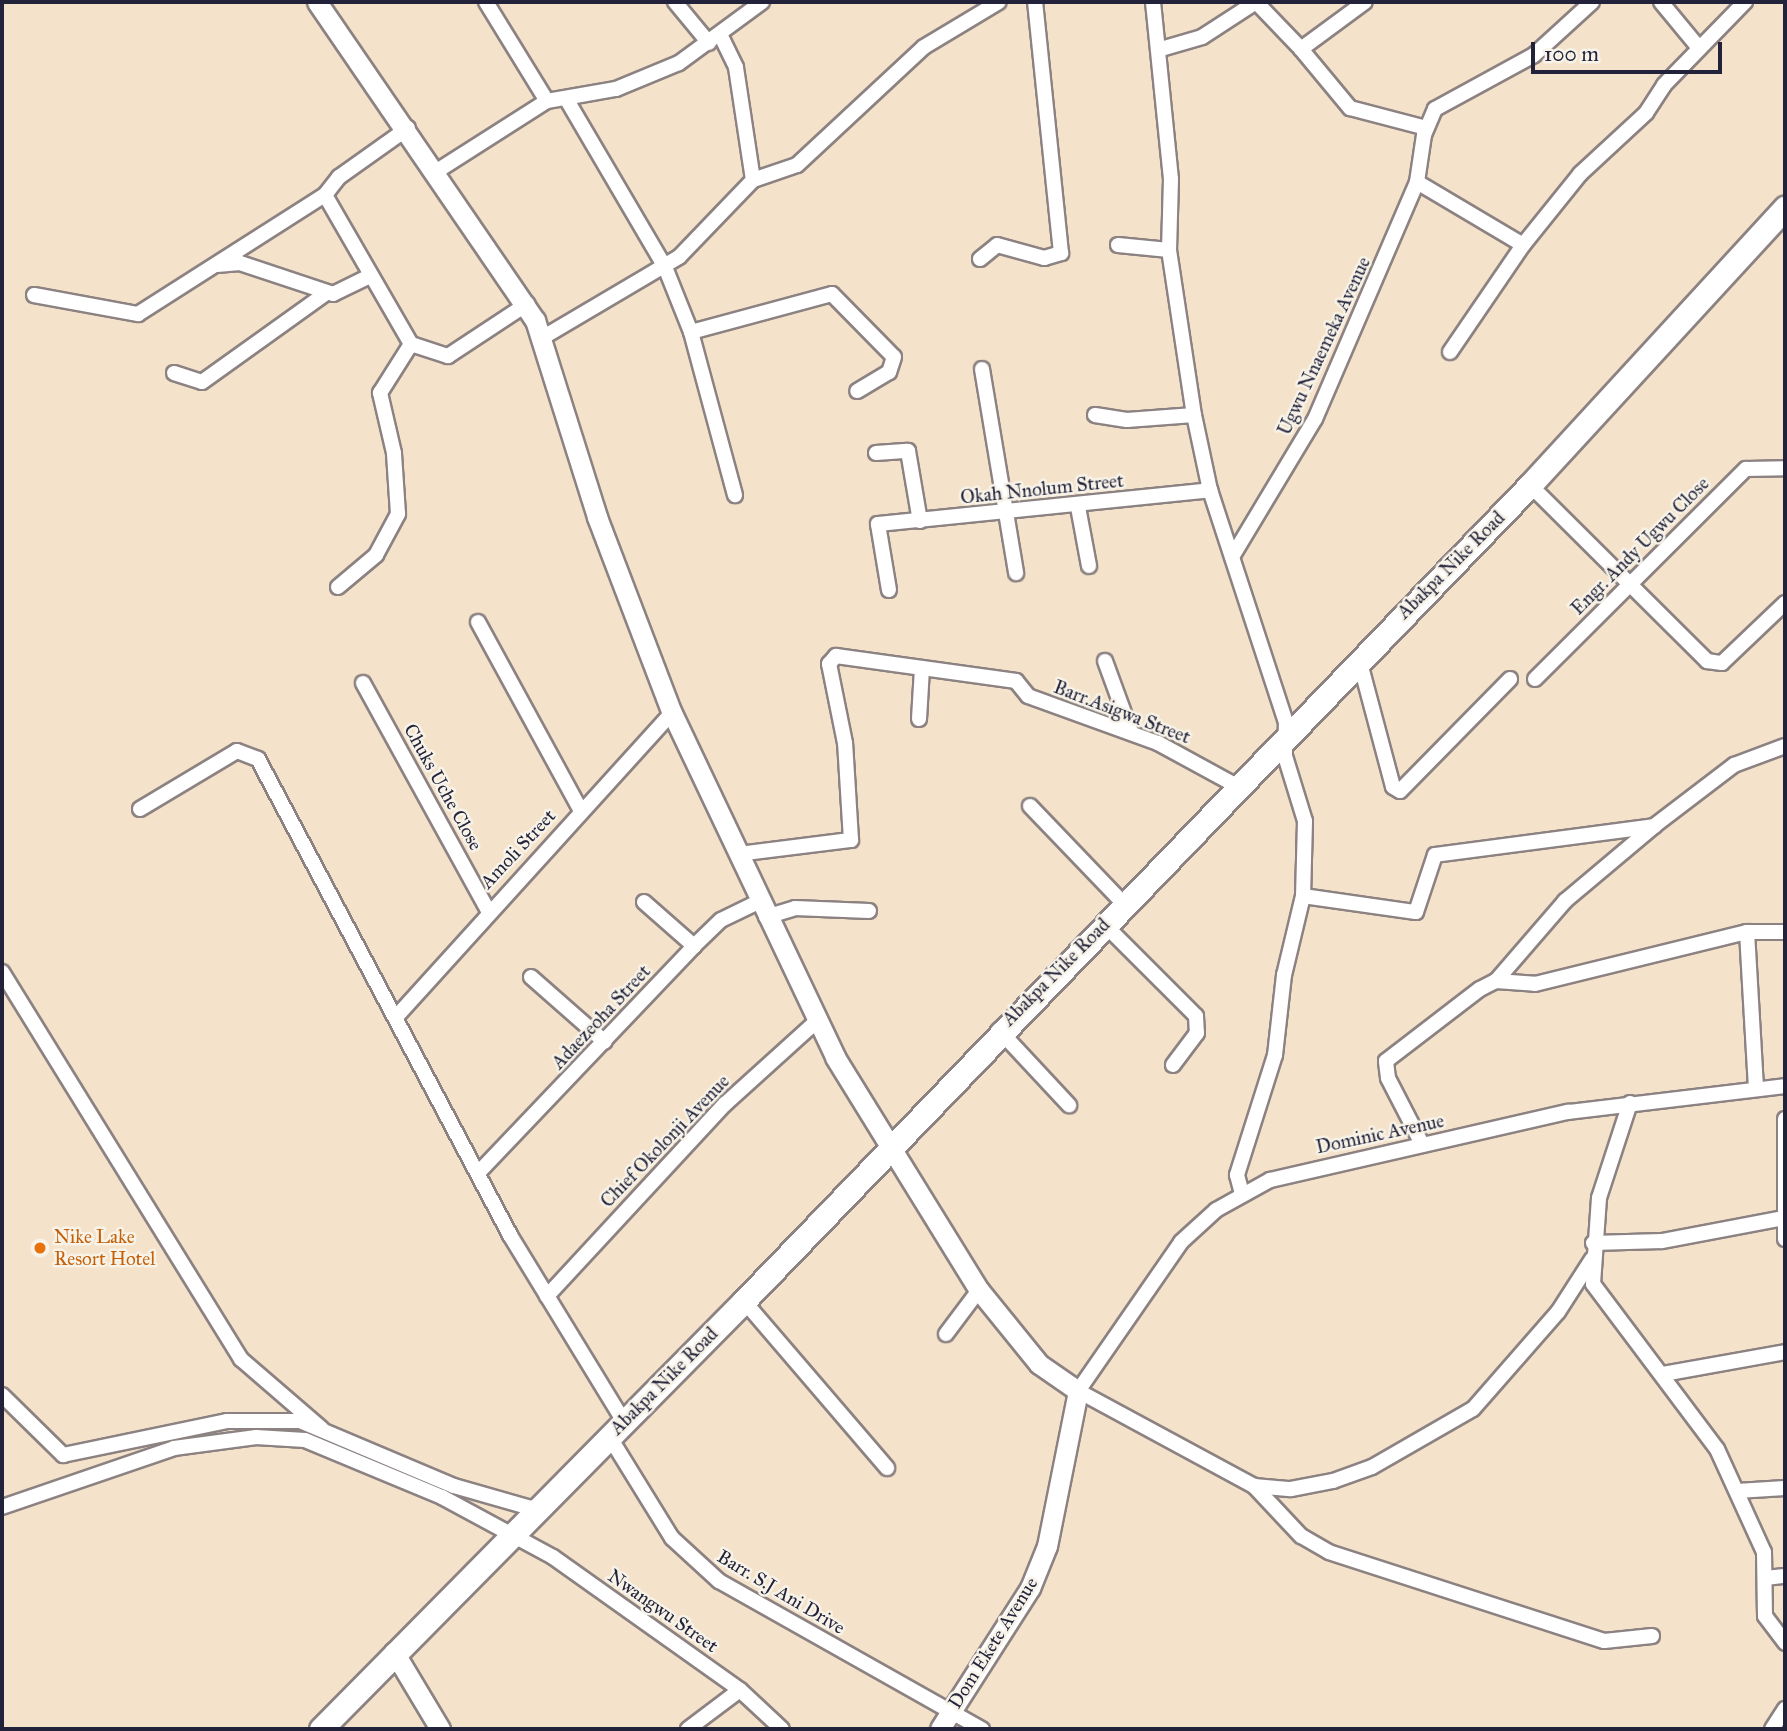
<!DOCTYPE html>
<style>
body{margin:0}
#map{position:relative;width:1787px;height:1731px;overflow:hidden;background:#f5e2ca;font-family:"IM FELL Great Primer",serif}
div>[style]{position:absolute}
.roads{filter:drop-shadow(2px 0 #8c8282) drop-shadow(-2px 0 #8c8282) drop-shadow(0 2px #8c8282) drop-shadow(0 -2px #8c8282)}
.street>*{height:14px;margin:-7px;padding:0 7px;transform-origin:7px;border-radius:7px;background:#fff}
.secondary>*{height:19px;margin:-9.5px;padding:0 9.5px;transform-origin:9.5px;border-radius:9.5px;background:#fff}
.primary>*{height:23px;margin:-11.5px;padding:0 11.5px;transform-origin:11.5px;border-radius:11.5px;background:#fff}
.dots>*{width:19px;height:19px;translate:-50% -50%;box-sizing:border-box;border:4px solid #f7f3e8;border-radius:50%}
span{translate:-50% -50%;white-space:nowrap;text-align:center;line-height:1.15;-webkit-text-stroke:5px #f7f3e8;paint-order:stroke}
.street-label{font-size:19px;color:#22223b}
.food-label{font-size:19px;color:#c56008}
.left{translate:0 -50%;text-align:left}
.frame{position:absolute;inset:0;border:4px solid #22223b;pointer-events:none}
.scale{position:absolute;left:1531px;top:42px;width:191px;height:32px;box-sizing:border-box;border:4px solid #22223b;border-top:0;padding-left:9px;font-size:21px;line-height:24px;white-space:nowrap;color:#22223b;-webkit-text-stroke:5px #f7f3e8;paint-order:stroke}
</style>
<div id="map">
<div class="roads">
<div class="street">
<div style="left:486px;top:2px;width:116px;rotate:58.4deg"></div>
<div style="left:675px;top:2px;width:53px;rotate:50.3deg"></div>
<div style="left:1153px;top:2px;width:178px;rotate:84.2deg"></div>
<div style="left:1171px;top:179px;width:71px;rotate:91.6deg"></div>
<div style="left:1169px;top:250px;width:167px;rotate:81.4deg"></div>
<div style="left:1194px;top:415px;width:77px;rotate:78deg"></div>
<div style="left:1210px;top:490px;width:244px;rotate:71.9deg"></div>
<div style="left:1286px;top:722px;width:34px;rotate:92deg"></div>
<div style="left:1285px;top:756px;width:68px;rotate:72.9deg"></div>
<div style="left:1305px;top:821px;width:75px;rotate:91.5deg"></div>
<div style="left:1303px;top:896px;width:81px;rotate:103.5deg"></div>
<div style="left:1284px;top:975px;width:81px;rotate:96.4deg"></div>
<div style="left:1275px;top:1055px;width:126px;rotate:107.6deg"></div>
<div style="left:1237px;top:1175px;width:20px;rotate:75deg"></div>
<div style="left:1256px;top:2px;width:65px;rotate:46.2deg"></div>
<div style="left:1301px;top:49px;width:79px;rotate:-36.3deg"></div>
<div style="left:1592px;top:2px;width:79px;rotate:137.6deg"></div>
<div style="left:1534px;top:55px;width:113px;rotate:151.4deg"></div>
<div style="left:1435px;top:109px;width:28px;rotate:113deg"></div>
<div style="left:1424px;top:135px;width:48px;rotate:98.5deg"></div>
<div style="left:1417px;top:182px;width:123px;rotate:30.7deg"></div>
<div style="left:1523px;top:245px;width:91px;rotate:-51.2deg"></div>
<div style="left:1580px;top:174px;width:90px;rotate:-42.7deg"></div>
<div style="left:1646px;top:113px;width:33px;rotate:-57deg"></div>
<div style="left:1664px;top:85px;width:116px;rotate:-45.7deg"></div>
<div style="left:1661px;top:2px;width:60px;rotate:50.4deg"></div>
<div style="left:1161px;top:49px;width:43px;rotate:-16.3deg"></div>
<div style="left:1202px;top:37px;width:64px;rotate:-32.9deg"></div>
<div style="left:1301px;top:49px;width:77px;rotate:50.3deg"></div>
<div style="left:1350px;top:108px;width:79px;rotate:14.7deg"></div>
<div style="left:567px;top:100px;width:194px;rotate:59.6deg"></div>
<div style="left:665px;top:267px;width:70px;rotate:68.2deg"></div>
<div style="left:691px;top:332px;width:169px;rotate:74.9deg"></div>
<div style="left:408px;top:128px;width:85px;rotate:144.6deg"></div>
<div style="left:339px;top:177px;width:23px;rotate:128deg"></div>
<div style="left:325px;top:195px;width:172px;rotate:60deg"></div>
<div style="left:411px;top:344px;width:39px;rotate:18deg"></div>
<div style="left:448px;top:356px;width:95px;rotate:-33.4deg"></div>
<div style="left:437px;top:171px;width:130px;rotate:-32.5deg"></div>
<div style="left:547px;top:101px;width:70px;rotate:-9.9deg"></div>
<div style="left:616px;top:89px;width:68px;rotate:-22.4deg"></div>
<div style="left:679px;top:63px;width:103px;rotate:-36.3deg"></div>
<div style="left:753px;top:180px;width:46px;rotate:-18.8deg"></div>
<div style="left:797px;top:165px;width:173px;rotate:-42.9deg"></div>
<div style="left:924px;top:47px;width:87px;rotate:-31deg"></div>
<div style="left:1118px;top:245px;width:51px;rotate:5.6deg"></div>
<div style="left:980px;top:259px;width:22px;rotate:-39deg"></div>
<div style="left:997px;top:245px;width:49px;rotate:15.5deg"></div>
<div style="left:1044px;top:258px;width:18px;rotate:-16deg"></div>
<div style="left:1061px;top:253px;width:252px;rotate:-95.9deg"></div>
<div style="left:217px;top:265px;width:23px;rotate:-5deg"></div>
<div style="left:240px;top:263px;width:98px;rotate:18.4deg"></div>
<div style="left:333px;top:294px;width:39px;rotate:-26deg"></div>
<div style="left:34px;top:295px;width:106px;rotate:10.4deg"></div>
<div style="left:138px;top:314px;width:222px;rotate:-32.5deg"></div>
<div style="left:691px;top:332px;width:146px;rotate:-15.1deg"></div>
<div style="left:832px;top:294px;width:88px;rotate:45.5deg"></div>
<div style="left:894px;top:357px;width:16px;rotate:108deg"></div>
<div style="left:889px;top:372px;width:37px;rotate:149deg"></div>
<div style="left:542px;top:338px;width:159px;rotate:-30.6deg"></div>
<div style="left:679px;top:257px;width:107px;rotate:-46.1deg"></div>
<div style="left:753px;top:180px;width:114px;rotate:-98.6deg"></div>
<div style="left:736px;top:67px;width:37px;rotate:-116deg"></div>
<div style="left:1450px;top:352px;width:130px;rotate:-55.7deg"></div>
<div style="left:982px;top:369px;width:207px;rotate:80.5deg"></div>
<div style="left:174px;top:373px;width:29px;rotate:18deg"></div>
<div style="left:202px;top:382px;width:151px;rotate:-35.6deg"></div>
<div style="left:1095px;top:415px;width:32px;rotate:9deg"></div>
<div style="left:1127px;top:420px;width:67px;rotate:-4.3deg"></div>
<div style="left:876px;top:453px;width:32px;rotate:-4deg"></div>
<div style="left:908px;top:451px;width:71px;rotate:80.3deg"></div>
<div style="left:1530px;top:485px;width:250px;rotate:44.8deg"></div>
<div style="left:1707px;top:661px;width:15px;rotate:8deg"></div>
<div style="left:1722px;top:663px;width:87px;rotate:-43.6deg"></div>
<div style="left:1078px;top:507px;width:60px;rotate:79.4deg"></div>
<div style="left:1232px;top:557px;width:161px;rotate:-59deg"></div>
<div style="left:1315px;top:419px;width:258px;rotate:-66.7deg"></div>
<div style="left:338px;top:587px;width:50px;rotate:-40.1deg"></div>
<div style="left:376px;top:555px;width:47px;rotate:-61.8deg"></div>
<div style="left:398px;top:514px;width:61px;rotate:-93.8deg"></div>
<div style="left:394px;top:453px;width:62px;rotate:-103.1deg"></div>
<div style="left:380px;top:393px;width:58px;rotate:-57.7deg"></div>
<div style="left:889px;top:590px;width:67px;rotate:-99.5deg"></div>
<div style="left:878px;top:524px;width:334px;rotate:-5.8deg"></div>
<div style="left:478px;top:622px;width:215px;rotate:61.4deg"></div>
<div style="left:1359px;top:659px;width:132px;rotate:75.1deg"></div>
<div style="left:1393px;top:787px;width:8px;rotate:30deg"></div>
<div style="left:1400px;top:791px;width:157px;rotate:-45.5deg"></div>
<div style="left:1105px;top:661px;width:76px;rotate:69.9deg"></div>
<div style="left:1535px;top:679px;width:298px;rotate:-44.9deg"></div>
<div style="left:1746px;top:469px;width:39px;rotate:-1deg"></div>
<div style="left:363px;top:683px;width:259px;rotate:61.2deg"></div>
<div style="left:919px;top:719px;width:51px;rotate:-86.6deg"></div>
<div style="left:1030px;top:806px;width:134px;rotate:46.2deg"></div>
<div style="left:140px;top:809px;width:113px;rotate:-30.9deg"></div>
<div style="left:237px;top:751px;width:22px;rotate:21deg"></div>
<div style="left:258px;top:759px;width:539px;rotate:62.1deg"></div>
<div style="left:510px;top:1235px;width:219px;rotate:58.6deg"></div>
<div style="left:738px;top:854px;width:114px;rotate:-7.1deg"></div>
<div style="left:851px;top:840px;width:97px;rotate:-93.5deg"></div>
<div style="left:845px;top:743px;width:81px;rotate:-101.4deg"></div>
<div style="left:829px;top:664px;width:11px;rotate:-49deg"></div>
<div style="left:836px;top:656px;width:182px;rotate:7.9deg"></div>
<div style="left:1016px;top:681px;width:19px;rotate:51deg"></div>
<div style="left:1028px;top:696px;width:138px;rotate:19.9deg"></div>
<div style="left:1158px;top:743px;width:88px;rotate:28.6deg"></div>
<div style="left:1303px;top:896px;width:114px;rotate:8.1deg"></div>
<div style="left:1416px;top:912px;width:60px;rotate:-71.6deg"></div>
<div style="left:1435px;top:855px;width:221px;rotate:-7.5deg"></div>
<div style="left:644px;top:902px;width:67px;rotate:41.3deg"></div>
<div style="left:766px;top:917px;width:30px;rotate:-17deg"></div>
<div style="left:795px;top:908px;width:74px;rotate:2.3deg"></div>
<div style="left:1104px;top:924px;width:130px;rotate:45deg"></div>
<div style="left:1196px;top:1016px;width:17px;rotate:87deg"></div>
<div style="left:1197px;top:1033px;width:40px;rotate:127deg"></div>
<div style="left:1747px;top:932px;width:154px;rotate:86.7deg"></div>
<div style="left:2px;top:972px;width:455px;rotate:58.3deg"></div>
<div style="left:241px;top:1359px;width:106px;rotate:40.8deg"></div>
<div style="left:531px;top:977px;width:98px;rotate:41.3deg"></div>
<div style="left:1496px;top:981px;width:106px;rotate:-49.2deg"></div>
<div style="left:1565px;top:901px;width:116px;rotate:-40.1deg"></div>
<div style="left:1654px;top:826px;width:101px;rotate:-37.3deg"></div>
<div style="left:1734px;top:765px;width:54px;rotate:-20.4deg"></div>
<div style="left:397px;top:1016px;width:409px;rotate:-47.8deg"></div>
<div style="left:999px;top:1030px;width:103px;rotate:47deg"></div>
<div style="left:1630px;top:1103px;width:100px;rotate:108.1deg"></div>
<div style="left:1599px;top:1198px;width:86px;rotate:94deg"></div>
<div style="left:1593px;top:1284px;width:206px;rotate:53.1deg"></div>
<div style="left:1717px;top:1449px;width:113px;rotate:65.5deg"></div>
<div style="left:1764px;top:1552px;width:64px;rotate:89.1deg"></div>
<div style="left:1765px;top:1616px;width:34px;rotate:53deg"></div>
<div style="left:1785px;top:1119px;width:120px;rotate:90deg"></div>
<div style="left:1422px;top:1144px;width:74px;rotate:-117.3deg"></div>
<div style="left:1388px;top:1078px;width:17px;rotate:-97deg"></div>
<div style="left:1386px;top:1061px;width:118px;rotate:-37.5deg"></div>
<div style="left:1480px;top:989px;width:18px;rotate:-27deg"></div>
<div style="left:1496px;top:981px;width:39px;rotate:4deg"></div>
<div style="left:1535px;top:984px;width:218px;rotate:-13.8deg"></div>
<div style="left:1747px;top:932px;width:38px"></div>
<div style="left:480px;top:1171px;width:311px;rotate:-46.4deg"></div>
<div style="left:694px;top:946px;width:37px;rotate:-44deg"></div>
<div style="left:721px;top:920px;width:41px;rotate:-25.9deg"></div>
<div style="left:1593px;top:1243px;width:69px;rotate:-1.7deg"></div>
<div style="left:1662px;top:1241px;width:124px;rotate:-10.7deg"></div>
<div style="left:547px;top:1296px;width:262px;rotate:-47.2deg"></div>
<div style="left:725px;top:1104px;width:125px;rotate:-42.1deg"></div>
<div style="left:744px;top:1301px;width:220px;rotate:49.4deg"></div>
<div style="left:946px;top:1334px;width:55px;rotate:-53.1deg"></div>
<div style="left:1663px;top:1374px;width:124px;rotate:-10.2deg"></div>
<div style="left:2px;top:1395px;width:86px;rotate:44.5deg"></div>
<div style="left:63px;top:1455px;width:167px;rotate:-11.7deg"></div>
<div style="left:227px;top:1421px;width:73px"></div>
<div style="left:300px;top:1421px;width:167px;rotate:22.9deg"></div>
<div style="left:454px;top:1486px;width:80px;rotate:15.9deg"></div>
<div style="left:531px;top:1508px;width:10px;rotate:-17deg"></div>
<div style="left:609px;top:1436px;width:120px;rotate:58.3deg"></div>
<div style="left:672px;top:1538px;width:64px;rotate:42.5deg"></div>
<div style="left:719px;top:1581px;width:302px;rotate:29.4deg"></div>
<div style="left:1254px;top:1486px;width:37px;rotate:5deg"></div>
<div style="left:1291px;top:1489px;width:43px;rotate:-10.8deg"></div>
<div style="left:1333px;top:1481px;width:41px;rotate:-19.7deg"></div>
<div style="left:1372px;top:1467px;width:116px;rotate:-29.9deg"></div>
<div style="left:1473px;top:1409px;width:129px;rotate:-48.8deg"></div>
<div style="left:1558px;top:1312px;width:63px;rotate:-57.3deg"></div>
<div style="left:1737px;top:1491px;width:48px;rotate:-3.6deg"></div>
<div style="left:2px;top:1507px;width:182px;rotate:-18.9deg"></div>
<div style="left:174px;top:1448px;width:83px;rotate:-7.6deg"></div>
<div style="left:256px;top:1437px;width:49px;rotate:3.5deg"></div>
<div style="left:305px;top:1440px;width:148px;rotate:22.6deg"></div>
<div style="left:442px;top:1497px;width:126px;rotate:28.4deg"></div>
<div style="left:553px;top:1557px;width:229px;rotate:35.4deg"></div>
<div style="left:740px;top:1690px;width:57px;rotate:42.9deg"></div>
<div style="left:1765px;top:1578px;width:20px;rotate:-6deg"></div>
<div style="left:1652px;top:1636px;width:48px;rotate:174.1deg"></div>
<div style="left:1604px;top:1641px;width:289px;rotate:-162.1deg"></div>
<div style="left:1329px;top:1552px;width:32px;rotate:-150deg"></div>
<div style="left:1301px;top:1536px;width:69px;rotate:-133.2deg"></div>
<div style="left:1254px;top:1486px;width:200px;rotate:-151.6deg"></div>
<div style="left:1078px;top:1391px;width:181px;rotate:-55.3deg"></div>
<div style="left:1181px;top:1242px;width:47px;rotate:-42.4deg"></div>
<div style="left:1216px;top:1210px;width:62px;rotate:-29.1deg"></div>
<div style="left:1270px;top:1180px;width:306px;rotate:-12.9deg"></div>
<div style="left:1568px;top:1112px;width:219px;rotate:-6.8deg"></div>
<div style="left:688px;top:1729px;width:65px;rotate:-36.9deg"></div>
<div style="left:1772px;top:1729px;width:24px;rotate:-57deg"></div>
</div>
<div class="secondary">
<div style="left:317px;top:2px;width:386px;rotate:55.6deg"></div>
<div style="left:535px;top:320px;width:207px;rotate:72.5deg"></div>
<div style="left:597px;top:517px;width:210px;rotate:69.1deg"></div>
<div style="left:672px;top:713px;width:381px;rotate:64.6deg"></div>
<div style="left:835px;top:1057px;width:274px;rotate:58.3deg"></div>
<div style="left:979px;top:1290px;width:95px;rotate:51deg"></div>
<div style="left:1039px;top:1364px;width:47px;rotate:34.7deg"></div>
<div style="left:1078px;top:1391px;width:158px;rotate:101.3deg"></div>
<div style="left:1047px;top:1546px;width:45px;rotate:112deg"></div>
<div style="left:1030px;top:1588px;width:167px;rotate:122.6deg"></div>
<div style="left:394px;top:1652px;width:90px;rotate:59.1deg"></div>
</div>
<div class="primary">
<div style="left:321px;top:1729px;width:602px;rotate:-45.34deg"></div>
<div style="left:744px;top:1301px;width:1133px;rotate:-46.07deg"></div>
<div style="left:1530px;top:485px;width:377px;rotate:-47.4deg"></div>
</div>
</div>
<div class="dots">
<div style="left:40px;top:1248px;background:#e8710a"></div>
</div>
<div class="street-label">
<span style="left:1324px;top:346px;rotate:-65deg">Ugwu Nnaemeka Avenue</span>
<span style="left:1042px;top:489px;rotate:-6deg">Okah Nnolum Street</span>
<span style="left:1640px;top:546px;rotate:-45deg">Engr. Andy Ugwu Close</span>
<span style="left:1451px;top:565px;rotate:-45deg">Abakpa Nike Road</span>
<span style="left:1122px;top:712px;rotate:21deg">Barr.Asigwa Street</span>
<span style="left:443px;top:787px;rotate:61deg">Chuks Uche Close</span>
<span style="left:518px;top:849px;rotate:-47deg">Amoli Street</span>
<span style="left:1056px;top:972px;rotate:-45deg">Abakpa Nike Road</span>
<span style="left:601px;top:1017px;rotate:-47deg">Adaezeoha Street</span>
<span style="left:1380px;top:1134px;rotate:-12deg">Dominic Avenue</span>
<span style="left:665px;top:1141px;rotate:-46deg">Chief Okolonji Avenue</span>
<span style="left:664px;top:1381px;rotate:-45deg">Abakpa Nike Road</span>
<span style="left:781px;top:1592px;rotate:31deg">Barr. S.J Ani Drive</span>
<span style="left:663px;top:1611px;rotate:35deg">Nwangwu Street</span>
<span style="left:993px;top:1643px;rotate:-58deg">Dom Ekete Avenue</span>
</div>
<div class="food-label">
<span class="left" style="left:54px;top:1248px">Nike Lake<br>Resort Hotel</span>
</div>
<div class="frame"></div>
<div class="scale">100 m</div>
</div>
